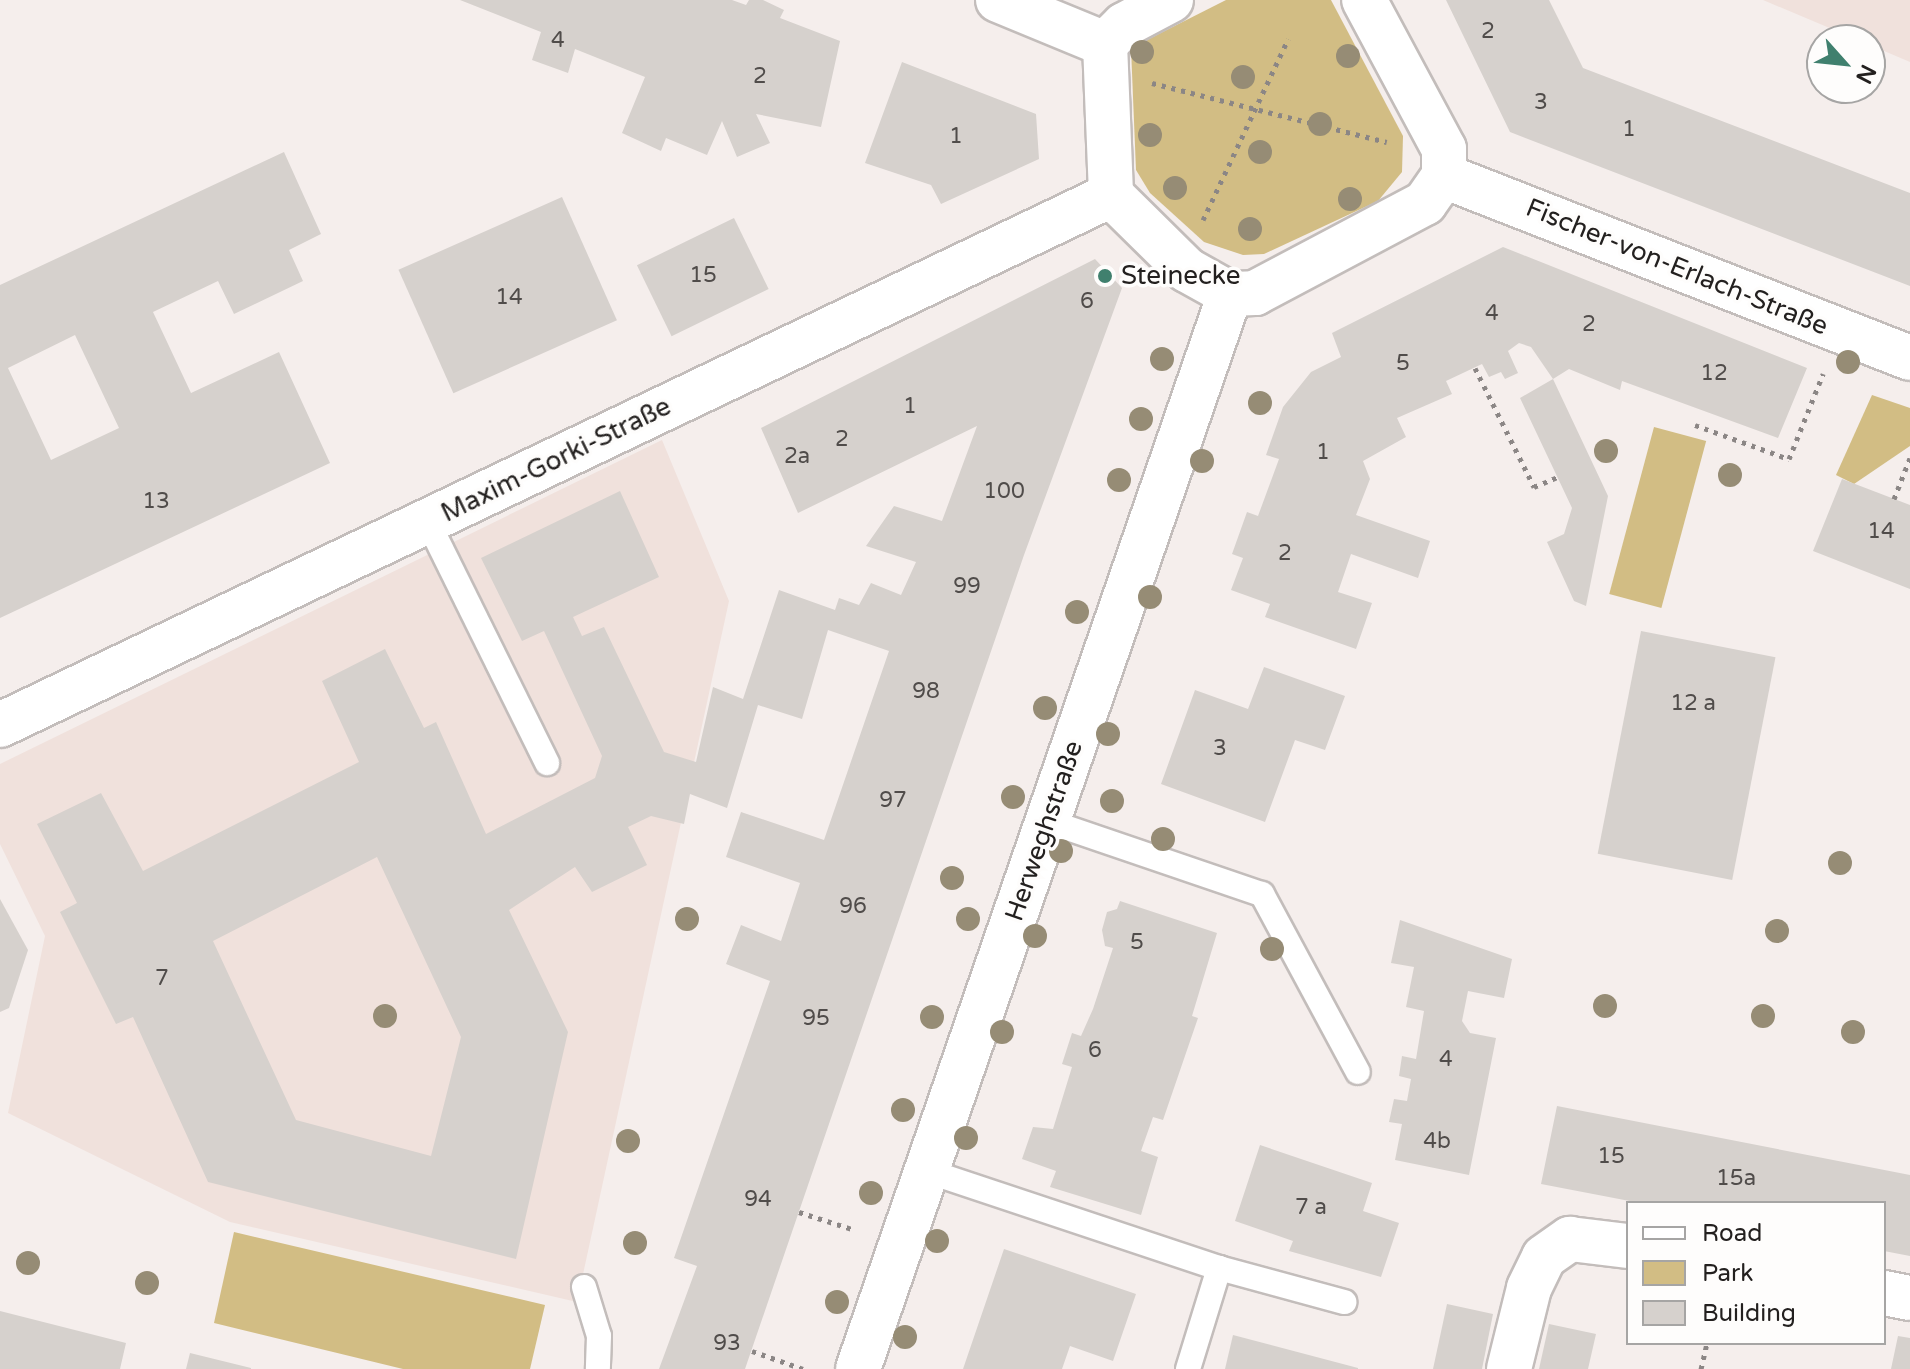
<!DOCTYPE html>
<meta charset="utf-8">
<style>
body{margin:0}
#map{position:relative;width:1910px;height:1369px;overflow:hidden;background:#f5eeec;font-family:"Varela Round",sans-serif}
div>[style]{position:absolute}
.built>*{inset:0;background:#f0e1dc}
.green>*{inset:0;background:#d2bd84;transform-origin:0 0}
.building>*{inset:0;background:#d6d1cd;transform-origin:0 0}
.path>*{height:5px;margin-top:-2.5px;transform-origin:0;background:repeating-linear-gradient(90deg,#8b8685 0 4px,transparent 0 10px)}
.roads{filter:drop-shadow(2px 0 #c3bdbb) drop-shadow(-2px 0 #c3bdbb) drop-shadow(0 2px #c3bdbb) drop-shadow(0 -2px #c3bdbb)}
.lane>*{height:24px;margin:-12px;padding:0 12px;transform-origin:12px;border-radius:12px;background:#fff}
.street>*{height:44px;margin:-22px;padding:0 22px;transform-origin:22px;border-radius:22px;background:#fff}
.trees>*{width:24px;height:24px;margin:-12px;border-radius:50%;background:#968c75}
.dots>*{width:22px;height:22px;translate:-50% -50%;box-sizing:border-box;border:4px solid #fefdfc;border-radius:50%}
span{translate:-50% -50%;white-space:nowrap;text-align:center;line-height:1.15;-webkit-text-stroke:7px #fefdfc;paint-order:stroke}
.number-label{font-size:22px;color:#504c4a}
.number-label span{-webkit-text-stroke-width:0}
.street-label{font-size:26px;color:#23201f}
.poi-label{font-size:26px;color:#23201f}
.left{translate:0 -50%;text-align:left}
.legend{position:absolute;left:1626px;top:1201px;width:260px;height:144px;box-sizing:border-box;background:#fefdfc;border:2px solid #a6a5a4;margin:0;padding:10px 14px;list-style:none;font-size:24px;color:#23201f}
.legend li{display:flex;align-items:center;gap:16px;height:40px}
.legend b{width:40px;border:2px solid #a6a5a4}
.north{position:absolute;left:1806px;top:24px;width:80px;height:80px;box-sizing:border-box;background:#fefdfc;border:2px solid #a6a5a4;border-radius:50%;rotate:117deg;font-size:22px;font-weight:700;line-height:32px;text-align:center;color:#23201f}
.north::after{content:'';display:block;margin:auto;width:28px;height:36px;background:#40806e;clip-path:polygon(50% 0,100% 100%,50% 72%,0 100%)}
</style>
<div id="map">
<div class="built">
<div style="clip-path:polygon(1763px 0,1910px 0,1910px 62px,1870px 45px,1870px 40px,1858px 40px)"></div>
<div style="clip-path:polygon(662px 440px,729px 601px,577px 1302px,230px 1222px,8px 1113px,45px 936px,0 844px,0 764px)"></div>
</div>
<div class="green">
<div style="clip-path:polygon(1226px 0,1331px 0,1403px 136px,1402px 172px,1378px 201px,1264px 254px,1243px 255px,1204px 242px,1150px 193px,1136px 170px,1131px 48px)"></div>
<div style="clip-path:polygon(1872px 395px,1910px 408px,1910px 446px,1854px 484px,1836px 475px)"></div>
<div style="left:1654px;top:427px;width:54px;height:173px;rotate:15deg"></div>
<div style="clip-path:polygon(234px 1232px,545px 1305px,530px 1369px,403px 1369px,214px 1323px)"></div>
</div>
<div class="building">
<div style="clip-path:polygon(460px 0,732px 0,746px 5px,749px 0,763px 0,784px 10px,780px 18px,840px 41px,821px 127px,756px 114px,770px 143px,737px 157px,722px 121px,707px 155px,666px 138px,661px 151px,622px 133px,645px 77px,575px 49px,568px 73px,532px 60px,541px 32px)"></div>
<div style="clip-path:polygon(1446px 0,1549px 0,1583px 68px,1910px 193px,1910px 286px,1510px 132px)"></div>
<div style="clip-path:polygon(902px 62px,1036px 114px,1039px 159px,941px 204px,931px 185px,865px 163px)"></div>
<div style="clip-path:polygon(evenodd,284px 152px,321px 234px,289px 250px,303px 281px,234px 314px,218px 281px,153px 312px,191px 393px,279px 352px,330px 463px,0 618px,0 285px,284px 152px,75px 335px,119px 428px,51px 460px,8px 368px,75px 335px)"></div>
<div style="left:562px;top:197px;width:135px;height:179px;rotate:66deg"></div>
<div style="left:734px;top:218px;width:79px;height:108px;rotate:64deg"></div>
<div style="clip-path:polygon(1503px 247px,1807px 368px,1778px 438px,1622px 381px,1620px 390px,1569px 369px,1553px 379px,1608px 496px,1586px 606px,1574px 601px,1547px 542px,1564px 534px,1572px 508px,1520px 398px,1553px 379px,1531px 347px,1519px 343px,1508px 351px,1518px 373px,1505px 379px,1501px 372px,1489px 377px,1482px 364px,1446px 381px,1452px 394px,1397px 418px,1406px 437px,1363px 461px,1370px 479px,1356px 515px,1430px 541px,1418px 578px,1351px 554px,1338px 592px,1372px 603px,1356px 649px,1265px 617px,1270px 604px,1231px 590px,1243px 558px,1232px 554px,1247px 512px,1258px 516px,1279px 459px,1266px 455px,1283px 407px,1311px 372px,1341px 357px,1332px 333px)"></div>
<div style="clip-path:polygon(evenodd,1095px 259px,1122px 288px,1024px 555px,745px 1369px,659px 1369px,697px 1266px,674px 1258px,770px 981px,726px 964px,741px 925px,781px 941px,800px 883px,726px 857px,741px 812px,824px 840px,889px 651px,828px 630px,802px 719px,758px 705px,727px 808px,690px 794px,684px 824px,651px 816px,628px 827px,647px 865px,592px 892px,575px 867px,509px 910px,568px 1032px,516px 1259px,208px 1182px,133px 1017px,116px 1024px,60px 912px,77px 903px,37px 824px,101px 793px,143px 871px,359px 762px,322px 681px,385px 649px,424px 728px,436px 722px,486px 834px,595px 778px,602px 756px,544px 631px,522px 641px,481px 558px,620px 491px,659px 577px,573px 617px,582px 636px,604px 627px,664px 752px,696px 762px,713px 687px,743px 699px,779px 590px,835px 610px,839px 598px,859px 605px,871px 583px,901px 595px,916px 562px,866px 546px,894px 506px,942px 521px,977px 426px,798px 513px,761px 428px,1095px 259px,377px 857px,461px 1037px,431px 1156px,296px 1120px,213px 941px,377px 857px)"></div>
<div style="clip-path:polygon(1842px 479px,1910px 505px,1910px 589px,1813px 551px)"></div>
<div style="left:1641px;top:631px;width:137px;height:227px;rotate:11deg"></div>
<div style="clip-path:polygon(1264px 667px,1345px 696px,1325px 750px,1295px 740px,1265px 822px,1161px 784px,1195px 690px,1248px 709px)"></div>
<div style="clip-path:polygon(0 899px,28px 950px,9px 1008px,0 1012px)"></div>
<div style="clip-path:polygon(1120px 901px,1217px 933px,1192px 1016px,1198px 1018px,1163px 1120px,1153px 1117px,1141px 1151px,1158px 1157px,1141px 1215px,1050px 1187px,1056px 1171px,1022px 1159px,1033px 1127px,1053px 1129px,1072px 1067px,1062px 1064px,1072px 1033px,1081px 1036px,1093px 1009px,1113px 948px,1105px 946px,1102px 930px,1107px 912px,1117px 909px)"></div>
<div style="clip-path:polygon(1400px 920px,1512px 959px,1504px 998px,1468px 991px,1462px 1021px,1470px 1033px,1496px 1038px,1469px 1175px,1395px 1160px,1402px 1124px,1389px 1122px,1394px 1099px,1407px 1101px,1411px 1079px,1399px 1076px,1402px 1056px,1416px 1059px,1424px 1011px,1406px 1007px,1414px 967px,1391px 963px)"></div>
<div style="clip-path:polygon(1557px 1106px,1910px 1175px,1910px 1256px,1884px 1251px,1884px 1203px,1640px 1203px,1541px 1184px)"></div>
<div style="clip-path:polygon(1260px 1145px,1372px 1183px,1363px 1211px,1399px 1223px,1381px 1277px,1289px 1251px,1293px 1241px,1235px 1221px)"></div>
<div style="clip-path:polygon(1004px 1249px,1136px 1294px,1113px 1361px,1070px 1346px,1062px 1369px,963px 1369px)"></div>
<div style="clip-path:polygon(1447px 1304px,1493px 1314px,1482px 1369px,1433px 1369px)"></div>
<div style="clip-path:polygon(0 1311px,126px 1343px,120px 1369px,0 1369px)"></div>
<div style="clip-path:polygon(1549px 1324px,1596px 1334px,1588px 1369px,1539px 1369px)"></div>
<div style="clip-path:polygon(1233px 1335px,1358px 1368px,1358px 1369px,1225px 1369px)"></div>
<div style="clip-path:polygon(1898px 1336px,1910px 1338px,1910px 1369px,1891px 1369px)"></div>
<div style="clip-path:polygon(190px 1353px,251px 1368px,251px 1369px,186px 1369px)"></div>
</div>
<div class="path">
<div style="left:1152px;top:83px;width:242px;rotate:14.1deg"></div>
<div style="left:1203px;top:220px;width:200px;rotate:-64.8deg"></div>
<div style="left:1475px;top:368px;width:133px;rotate:63.6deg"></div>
<div style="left:1534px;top:487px;width:25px;rotate:-23deg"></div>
<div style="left:1695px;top:425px;width:100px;rotate:19.9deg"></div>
<div style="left:1789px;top:459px;width:92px;rotate:-68.2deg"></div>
<div style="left:1894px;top:499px;width:44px;rotate:-68.7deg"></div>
<div style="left:799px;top:1212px;width:56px;rotate:17.8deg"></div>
<div style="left:752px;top:1351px;width:54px;rotate:19.4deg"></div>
<div style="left:1701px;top:1369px;width:27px;rotate:-77deg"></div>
</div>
<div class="roads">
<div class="lane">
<div style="left:428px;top:522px;width:269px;rotate:63.7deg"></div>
<div style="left:1047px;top:821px;width:227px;rotate:18.8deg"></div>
<div style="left:1262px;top:894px;width:202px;rotate:61.7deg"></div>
<div style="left:927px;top:1171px;width:308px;rotate:18.4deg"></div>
<div style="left:1219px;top:1268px;width:130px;rotate:15.2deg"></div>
<div style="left:584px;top:1287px;width:51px;rotate:73deg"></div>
<div style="left:599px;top:1336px;width:33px;rotate:92deg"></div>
<div style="left:1188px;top:1369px;width:106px;rotate:-72.9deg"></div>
</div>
<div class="street">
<div style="left:998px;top:0;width:116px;rotate:22.4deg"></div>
<div style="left:1171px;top:0;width:53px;rotate:152deg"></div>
<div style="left:1124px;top:25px;width:27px;rotate:135deg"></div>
<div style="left:1105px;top:44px;width:151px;rotate:87.7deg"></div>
<div style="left:1111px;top:195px;width:107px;rotate:44.6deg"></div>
<div style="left:1187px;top:270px;width:49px;rotate:29.2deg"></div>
<div style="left:1230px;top:294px;width:25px;rotate:-2deg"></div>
<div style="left:1255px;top:293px;width:192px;rotate:-27.9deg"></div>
<div style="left:1425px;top:203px;width:33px;rotate:-55deg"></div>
<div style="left:1444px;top:176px;width:27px;rotate:-90deg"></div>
<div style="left:1444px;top:149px;width:169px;rotate:-118.2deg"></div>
<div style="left:1444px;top:176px;width:500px;rotate:21.33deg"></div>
<div style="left:0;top:725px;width:1231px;rotate:-25.5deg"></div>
<div style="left:1884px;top:1293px;width:26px;rotate:11deg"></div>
<div style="left:858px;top:1369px;width:1138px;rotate:-70.91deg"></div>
<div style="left:1509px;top:1369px;width:83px;rotate:-76.1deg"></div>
<div style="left:1529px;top:1288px;width:34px;rotate:-64deg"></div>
<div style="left:1544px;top:1257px;width:32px;rotate:-35deg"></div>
<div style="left:1570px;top:1239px;width:58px;rotate:6.9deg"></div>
</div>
</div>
<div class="trees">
<div style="left:1142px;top:52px"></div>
<div style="left:1348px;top:56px"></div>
<div style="left:1243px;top:77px"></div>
<div style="left:1320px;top:124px"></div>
<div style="left:1150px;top:135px"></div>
<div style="left:1260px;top:152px"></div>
<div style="left:1175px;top:188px"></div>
<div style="left:1350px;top:199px"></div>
<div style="left:1250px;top:229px"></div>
<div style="left:1162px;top:359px"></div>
<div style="left:1848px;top:362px"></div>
<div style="left:1260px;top:403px"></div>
<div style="left:1141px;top:419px"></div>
<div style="left:1606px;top:451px"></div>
<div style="left:1202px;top:461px"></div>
<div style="left:1730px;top:475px"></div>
<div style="left:1119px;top:480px"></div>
<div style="left:1150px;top:597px"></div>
<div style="left:1077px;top:612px"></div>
<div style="left:1045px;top:708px"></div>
<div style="left:1108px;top:734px"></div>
<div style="left:1013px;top:797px"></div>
<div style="left:1112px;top:801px"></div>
<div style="left:1163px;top:839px"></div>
<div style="left:1061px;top:851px"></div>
<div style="left:1840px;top:863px"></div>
<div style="left:952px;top:878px"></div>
<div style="left:687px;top:919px"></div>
<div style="left:968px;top:919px"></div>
<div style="left:1777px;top:931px"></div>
<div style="left:1035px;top:936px"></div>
<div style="left:1272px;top:949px"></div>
<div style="left:1605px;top:1006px"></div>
<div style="left:385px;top:1016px"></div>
<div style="left:1763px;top:1016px"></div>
<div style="left:932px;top:1017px"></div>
<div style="left:1002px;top:1032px"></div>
<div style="left:1853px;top:1032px"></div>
<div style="left:903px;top:1110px"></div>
<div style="left:966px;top:1138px"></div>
<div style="left:628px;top:1141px"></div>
<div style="left:871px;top:1193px"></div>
<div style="left:937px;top:1241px"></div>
<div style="left:635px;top:1243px"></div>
<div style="left:28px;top:1263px"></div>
<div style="left:147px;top:1283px"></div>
<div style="left:837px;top:1302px"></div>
<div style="left:905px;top:1337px"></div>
</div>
<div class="dots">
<div style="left:1105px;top:276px;background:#40806e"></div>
</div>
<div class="number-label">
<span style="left:1488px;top:32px">2</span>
<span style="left:558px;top:41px">4</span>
<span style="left:760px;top:77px">2</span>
<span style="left:1541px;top:103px">3</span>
<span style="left:1629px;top:130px">1</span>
<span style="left:956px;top:137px">1</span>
<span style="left:703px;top:276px">15</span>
<span style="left:509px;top:298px">14</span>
<span style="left:1087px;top:302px">6</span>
<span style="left:1492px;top:314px">4</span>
<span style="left:1589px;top:325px">2</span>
<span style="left:1403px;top:364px">5</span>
<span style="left:1714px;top:374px">12</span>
<span style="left:910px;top:407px">1</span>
<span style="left:842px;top:440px">2</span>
<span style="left:1323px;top:453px">1</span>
<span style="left:797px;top:457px">2a</span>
<span style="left:1004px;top:492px">100</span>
<span style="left:156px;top:502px">13</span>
<span style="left:1881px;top:532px">14</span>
<span style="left:1285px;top:554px">2</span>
<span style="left:967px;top:587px">99</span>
<span style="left:926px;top:692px">98</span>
<span style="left:1693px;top:704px">12 a</span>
<span style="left:1220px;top:749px">3</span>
<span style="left:893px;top:801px">97</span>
<span style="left:853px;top:907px">96</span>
<span style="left:1137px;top:943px">5</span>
<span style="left:162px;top:979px">7</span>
<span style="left:816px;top:1019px">95</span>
<span style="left:1095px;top:1051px">6</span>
<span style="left:1446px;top:1060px">4</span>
<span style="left:1437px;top:1142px">4b</span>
<span style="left:1611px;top:1157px">15</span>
<span style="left:1736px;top:1179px">15a</span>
<span style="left:758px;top:1200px">94</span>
<span style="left:1311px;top:1208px">7 a</span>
<span style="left:727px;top:1344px">93</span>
</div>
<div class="street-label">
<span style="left:1677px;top:267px;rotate:22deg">Fischer-von-Erlach-Straße</span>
<span style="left:556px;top:460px;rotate:-26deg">Maxim-Gorki-Straße</span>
<span style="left:1044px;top:831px;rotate:-71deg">Herweghstraße</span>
</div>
<div class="poi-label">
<span class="left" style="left:1121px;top:276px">Steinecke</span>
</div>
<ul class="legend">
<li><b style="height:10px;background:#fff"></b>Road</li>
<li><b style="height:22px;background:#d2bd84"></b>Park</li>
<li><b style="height:22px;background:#d6d1cd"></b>Building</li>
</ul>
<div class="north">N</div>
</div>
